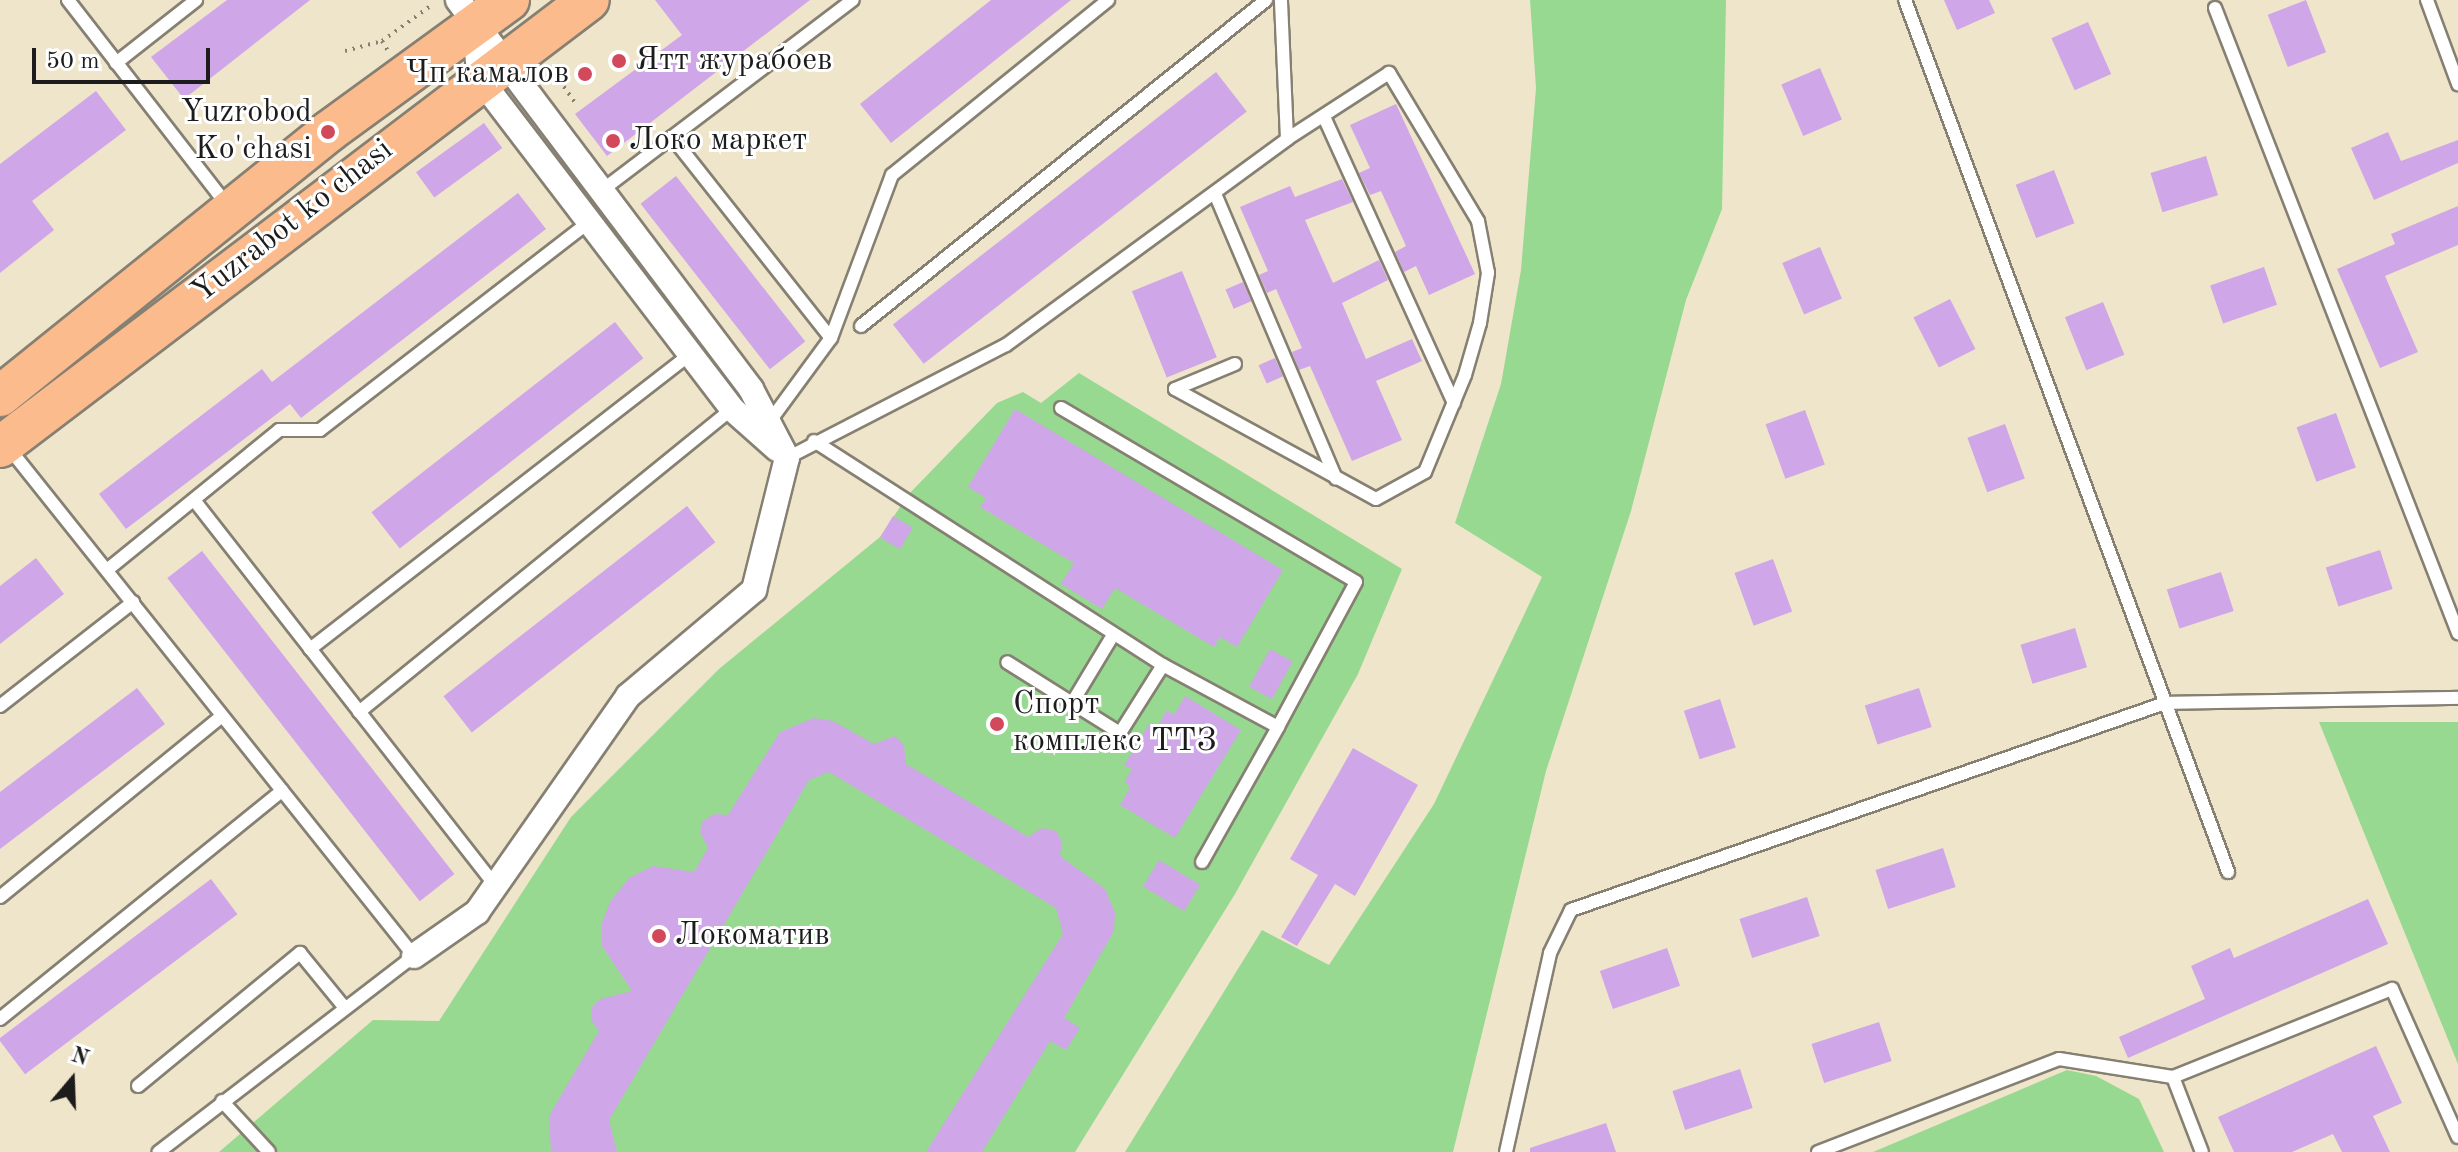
<!DOCTYPE html>
<meta charset="utf-8">
<style>
body{margin:0}
#map{position:relative;width:2458px;height:1152px;overflow:hidden;background:#efe5ca;font-family:"Old Standard TT",serif}
div>[style]{position:absolute}
.green>*{inset:0;background:#97d990}
.building>*{inset:0;background:#cfa6e8;transform-origin:0 0}
.path>*{height:4px;margin-top:-2px;transform-origin:0;background:repeating-linear-gradient(90deg,#868073 0 2px,transparent 0 8px)}
.roads{filter:drop-shadow(2px 0 #868073) drop-shadow(-2px 0 #868073) drop-shadow(0 2px #868073) drop-shadow(0 -2px #868073)}
.service>*{height:12px;margin:-6px;padding:0 6px;transform-origin:6px;border-radius:6px;background:#fff}
.minor>*{height:24px;margin:-12px;padding:0 12px;transform-origin:12px;border-radius:12px;background:#fff}
.primary>*{height:40px;margin:-20px;padding:0 20px;transform-origin:20px;border-radius:20px;background:#fbbb8c}
.dots>*{width:22px;height:22px;translate:-50% -50%;box-sizing:border-box;border:4px solid #fff;border-radius:50%}
span{translate:-50% -50%;white-space:nowrap;text-align:center;line-height:1.15;-webkit-text-stroke:6px #fff;paint-order:stroke}
.poi-label{font-size:32px;color:#1c1c1c}
.left{translate:0 -50%;text-align:left}
.right{translate:-100% -50%;text-align:right}
.street-label{font-size:32px;color:#1c1c1c}
.north{position:absolute;left:32px;top:1040px;width:80px;height:80px;-webkit-text-stroke:6px #fff;paint-order:stroke;rotate:19deg;font-size:22px;font-weight:700;line-height:32px;text-align:center;color:#1c1c1c}
.north::after{content:'';display:block;margin:auto;width:28px;height:36px;background:#1c1c1c;clip-path:polygon(50% 0,100% 100%,50% 72%,0 100%)}
.scale{position:absolute;left:32px;top:48px;width:178px;height:36px;box-sizing:border-box;border:4px solid #1c1c1c;border-top:0;padding-left:10px;font-size:24px;line-height:28px;white-space:nowrap;color:#1c1c1c;-webkit-text-stroke:6px #fff;paint-order:stroke}
</style>
<div id="map">
<div class="green">
<div style="clip-path:polygon(1530px 0,1726px 0,1722px 209px,1686px 300px,1631px 511px,1546px 771px,1453px 1152px,1125px 1152px,1262px 930px,1329px 965px,1434px 804px,1542px 577px,1455px 523px,1501px 384px,1521px 270px,1536px 88px)"></div>
<div style="clip-path:polygon(1079px 373px,1402px 569px,1358px 674px,1235px 894px,1075px 1152px,219px 1152px,373px 1020px,439px 1021px,571px 817px,719px 669px,880px 537px,908px 495px,997px 403px,1023px 392px,1041px 403px)"></div>
<div style="clip-path:polygon(2319px 722px,2458px 722px,2458px 1064px)"></div>
<div style="clip-path:polygon(2067px 1070px,2096px 1076px,2139px 1099px,2164px 1152px,1873px 1152px)"></div>
</div>
<div class="building">
<div style="clip-path:polygon(227px 0,310px 0,184px 99px,151px 57px)"></div>
<div style="clip-path:polygon(655px 0,810px 0,607px 156px,575px 114px,682px 35px)"></div>
<div style="clip-path:polygon(991px 0,1071px 0,891px 143px,860px 104px)"></div>
<div style="clip-path:polygon(1944px 0,1989px 0,1995px 13px,1957px 30px)"></div>
<div style="left:2306px;top:0;width:56px;height:41px;rotate:69deg"></div>
<div style="left:2088px;top:22px;width:57px;height:40px;rotate:66deg"></div>
<div style="left:1820px;top:68px;width:56px;height:42px;rotate:67deg"></div>
<div style="left:1216px;top:72px;width:50px;height:410px;rotate:52deg"></div>
<div style="clip-path:polygon(96px 91px,126px 130px,32px 201px,54px 230px,0 273px,0 164px)"></div>
<div style="clip-path:polygon(1396px 104px,1475px 274px,1429px 295px,1416px 266px,1404px 272px,1395px 252px,1406px 246px,1381px 191px,1370px 195px,1359px 173px,1370px 168px,1350px 125px)"></div>
<div style="left:484px;top:123px;width:31px;height:84px;rotate:54deg"></div>
<div style="clip-path:polygon(2388px 132px,2401px 161px,2458px 140px,2458px 163px,2374px 200px,2351px 148px)"></div>
<div style="left:2206px;top:156px;width:41px;height:58px;rotate:73deg"></div>
<div style="left:2054px;top:170px;width:57px;height:41px;rotate:69deg"></div>
<div style="left:676px;top:176px;width:210px;height:45px;rotate:52deg"></div>
<div style="clip-path:polygon(1342px 179px,1353px 202px,1305px 220px,1333px 283px,1379px 260px,1388px 280px,1342px 303px,1366px 359px,1412px 339px,1422px 361px,1376px 381px,1402px 440px,1352px 461px,1310px 366px,1299px 370px,1292px 352px,1302px 348px,1276px 289px,1267px 293px,1259px 275px,1268px 271px,1240px 207px,1290px 186px,1295px 197px)"></div>
<div style="clip-path:polygon(518px 193px,546px 229px,301px 418px,290px 404px,126px 529px,99px 494px,262px 369px,272px 382px)"></div>
<div style="clip-path:polygon(2458px 206px,2458px 245px,2385px 276px,2418px 352px,2380px 368px,2337px 269px,2395px 244px,2391px 234px)"></div>
<div style="left:1820px;top:247px;width:56px;height:41px;rotate:67deg"></div>
<div style="left:2264px;top:267px;width:40px;height:57px;rotate:71deg"></div>
<div style="left:1182px;top:271px;width:93px;height:54px;rotate:68deg"></div>
<div style="left:1243px;top:282px;width:21px;height:19px;rotate:67deg"></div>
<div style="left:1950px;top:299px;width:56px;height:41px;rotate:63deg"></div>
<div style="left:2103px;top:302px;width:57px;height:41px;rotate:68deg"></div>
<div style="left:615px;top:322px;width:46px;height:309px;rotate:52deg"></div>
<div style="left:1275px;top:358px;width:20px;height:18px;rotate:66deg"></div>
<div style="clip-path:polygon(1015px 409px,1283px 570px,1237px 647px,1220px 637px,1214px 647px,1115px 588px,1102px 609px,1061px 584px,1074px 563px,980px 507px,986px 498px,968px 487px)"></div>
<div style="left:1805px;top:410px;width:58px;height:42px;rotate:70deg"></div>
<div style="left:2336px;top:413px;width:58px;height:42px;rotate:70deg"></div>
<div style="left:2005px;top:424px;width:58px;height:40px;rotate:70deg"></div>
<div style="left:687px;top:506px;width:46px;height:309px;rotate:52deg"></div>
<div style="left:893px;top:516px;width:23px;height:25px;rotate:31deg"></div>
<div style="left:2380px;top:550px;width:41px;height:57px;rotate:72deg"></div>
<div style="left:202px;top:551px;width:410px;height:44px;rotate:52deg"></div>
<div style="clip-path:polygon(36px 558px,64px 594px,0 644px,0 586px)"></div>
<div style="left:1773px;top:559px;width:56px;height:41px;rotate:70deg"></div>
<div style="left:2221px;top:572px;width:41px;height:57px;rotate:72deg"></div>
<div style="left:2075px;top:628px;width:41px;height:57px;rotate:73deg"></div>
<div style="left:1270px;top:649px;width:26px;height:43px;rotate:29deg"></div>
<div style="clip-path:polygon(137px 688px,165px 724px,0 849px,0 792px)"></div>
<div style="left:1919px;top:688px;width:41px;height:57px;rotate:72deg"></div>
<div style="clip-path:polygon(1185px 696px,1241px 730px,1175px 838px,1120px 805px,1130px 788px,1125px 781px,1132px 769px,1124px 765px,1149px 724px,1156px 729px,1167px 710px,1174px 715px)"></div>
<div style="left:1720px;top:699px;width:51px;height:38px;rotate:72deg"></div>
<div style="clip-path:polygon(814px 718px,833px 721px,874px 744px,895px 736px,904px 745px,906px 764px,1028px 837px,1042px 828px,1056px 831px,1062px 842px,1060px 856px,1105px 889px,1115px 913px,1114px 931px,1064px 1018px,1080px 1028px,1066px 1050px,1050px 1041px,982px 1152px,926px 1152px,1063px 934px,1056px 908px,829px 772px,809px 780px,609px 1120px,617px 1152px,551px 1152px,549px 1116px,599px 1031px,591px 1020px,592px 1007px,600px 999px,632px 991px,602px 946px,602px 923px,610px 902px,629px 878px,653px 866px,694px 872px,708px 848px,700px 832px,702px 822px,714px 814px,728px 815px,780px 732px)"></div>
<div style="clip-path:polygon(1353px 748px,1418px 785px,1355px 896px,1335px 884px,1297px 946px,1281px 937px,1318px 875px,1290px 859px)"></div>
<div style="left:1943px;top:848px;width:41px;height:71px;rotate:72deg"></div>
<div style="left:1159px;top:860px;width:48px;height:31px;rotate:31deg"></div>
<div style="left:211px;top:879px;width:44px;height:266px;rotate:53deg"></div>
<div style="left:1807px;top:897px;width:41px;height:71px;rotate:72deg"></div>
<div style="clip-path:polygon(2368px 899px,2388px 944px,2128px 1058px,2119px 1037px,2205px 999px,2191px 966px,2230px 948px,2234px 958px)"></div>
<div style="left:1667px;top:948px;width:40px;height:71px;rotate:71deg"></div>
<div style="left:1879px;top:1022px;width:41px;height:71px;rotate:72deg"></div>
<div style="clip-path:polygon(2376px 1046px,2402px 1103px,2373px 1116px,2390px 1152px,2342px 1152px,2333px 1134px,2292px 1152px,2234px 1152px,2218px 1117px)"></div>
<div style="left:1740px;top:1069px;width:41px;height:71px;rotate:72deg"></div>
<div style="clip-path:polygon(1606px 1123px,1616px 1152px,1530px 1152px,1530px 1148px)"></div>
</div>
<div class="path">
<div style="left:382px;top:41px;width:12px;rotate:59deg"></div>
<div style="left:345px;top:51px;width:38px;rotate:-15deg"></div>
<div style="left:382px;top:41px;width:62px;rotate:-35.8deg"></div>
<div style="left:550px;top:67px;width:42px;rotate:54.8deg"></div>
</div>
<div class="roads">
<div class="service">
<div style="left:68px;top:0;width:261px;rotate:52.2deg"></div>
<div style="left:1905px;top:0;width:930px;rotate:69.67deg"></div>
<div style="left:2427px;top:0;width:90px;rotate:69.7deg"></div>
<div style="left:2215px;top:8px;width:671px;rotate:68.75deg"></div>
<div style="left:116px;top:63px;width:102px;rotate:-38.2deg"></div>
<div style="left:1325px;top:119px;width:312px;rotate:65.6deg"></div>
<div style="left:672px;top:137px;width:256px;rotate:51.7deg"></div>
<div style="left:601px;top:191px;width:316px;rotate:-37.2deg"></div>
<div style="left:1216px;top:196px;width:307px;rotate:67deg"></div>
<div style="left:861px;top:326px;width:520px;rotate:-38.83deg"></div>
<div style="left:1235px;top:364px;width:65px;rotate:157.4deg"></div>
<div style="left:1175px;top:389px;width:229px;rotate:28.7deg"></div>
<div style="left:1376px;top:499px;width:56px;rotate:-28.9deg"></div>
<div style="left:1425px;top:472px;width:105px;rotate:-67.6deg"></div>
<div style="left:1465px;top:375px;width:54px;rotate:-73.9deg"></div>
<div style="left:1480px;top:323px;width:51px;rotate:-80.9deg"></div>
<div style="left:1488px;top:273px;width:53px;rotate:-100.9deg"></div>
<div style="left:1478px;top:221px;width:173px;rotate:-121deg"></div>
<div style="left:1389px;top:73px;width:121px;rotate:147.1deg"></div>
<div style="left:1061px;top:408px;width:342px;rotate:30.5deg"></div>
<div style="left:1356px;top:582px;width:165px;rotate:118.3deg"></div>
<div style="left:1278px;top:727px;width:131px;rotate:-151.7deg"></div>
<div style="left:767px;top:425px;width:108px;rotate:-53.7deg"></div>
<div style="left:831px;top:338px;width:174px;rotate:-69.5deg"></div>
<div style="left:892px;top:175px;width:278px;rotate:-39deg"></div>
<div style="left:814px;top:441px;width:415px;rotate:32.7deg"></div>
<div style="left:1163px;top:665px;width:80px;rotate:122.3deg"></div>
<div style="left:1120px;top:733px;width:133px;rotate:-147.9deg"></div>
<div style="left:8px;top:447px;width:651px;rotate:51.42deg"></div>
<div style="left:414px;top:956px;width:322px;rotate:142.5deg"></div>
<div style="left:787px;top:458px;width:246px;rotate:-27.3deg"></div>
<div style="left:1006px;top:345px;width:348px;rotate:-36.2deg"></div>
<div style="left:1287px;top:139px;width:139px;rotate:-92.5deg"></div>
<div style="left:194px;top:500px;width:489px;rotate:52deg"></div>
<div style="left:107px;top:570px;width:222px;rotate:-39.1deg"></div>
<div style="left:279px;top:430px;width:41px"></div>
<div style="left:320px;top:430px;width:340px;rotate:-37.7deg"></div>
<div style="left:310px;top:649px;width:481px;rotate:-37.8deg"></div>
<div style="left:1072px;top:703px;width:79px;rotate:-58.9deg"></div>
<div style="left:0;top:706px;width:169px;rotate:-38deg"></div>
<div style="left:359px;top:712px;width:481px;rotate:-39.1deg"></div>
<div style="left:1202px;top:862px;width:155px;rotate:-60.6deg"></div>
<div style="left:0;top:897px;width:286px;rotate:-39.2deg"></div>
<div style="left:0;top:1019px;width:363px;rotate:-39deg"></div>
<div style="left:2173px;top:1077px;width:80px;rotate:68.9deg"></div>
<div style="left:138px;top:1086px;width:210px;rotate:-39.4deg"></div>
<div style="left:300px;top:953px;width:71px;rotate:50.7deg"></div>
<div style="left:222px;top:1101px;width:69px;rotate:47.3deg"></div>
<div style="left:1506px;top:1152px;width:204px;rotate:-77.5deg"></div>
<div style="left:1550px;top:953px;width:48px;rotate:-64deg"></div>
<div style="left:1571px;top:910px;width:629px;rotate:-19.21deg"></div>
<div style="left:2165px;top:703px;width:293px;rotate:-1deg"></div>
<div style="left:1818px;top:1152px;width:258px;rotate:-21.1deg"></div>
<div style="left:2059px;top:1059px;width:115px;rotate:9deg"></div>
<div style="left:2173px;top:1077px;width:236px;rotate:-21.9deg"></div>
<div style="left:2392px;top:989px;width:162px;rotate:66deg"></div>
</div>
<div class="minor">
<div style="left:474px;top:25px;width:54px;rotate:83.7deg"></div>
<div style="left:480px;top:79px;width:415px;rotate:52.6deg"></div>
<div style="left:732px;top:409px;width:60px;rotate:41.6deg"></div>
<div style="left:414px;top:956px;width:77px;rotate:-34.9deg"></div>
<div style="left:477px;top:912px;width:264px;rotate:-55deg"></div>
<div style="left:628px;top:696px;width:165px;rotate:-40.1deg"></div>
<div style="left:754px;top:590px;width:136px;rotate:-76deg"></div>
<div style="left:787px;top:458px;width:78px;rotate:-117.6deg"></div>
<div style="left:751px;top:389px;width:487px;rotate:-127deg"></div>
</div>
<div class="primary">
<div style="left:0;top:396px;width:421px;rotate:-38.8deg"></div>
<div style="left:328px;top:132px;width:224px;rotate:-36.1deg"></div>
<div style="left:0;top:447px;width:739px;rotate:-37.2deg"></div>
</div>
</div>
<div class="dots">
<div style="left:619px;top:61px;background:#d1495b"></div>
<div style="left:585px;top:74px;background:#d1495b"></div>
<div style="left:328px;top:132px;background:#d1495b"></div>
<div style="left:613px;top:141px;background:#d1495b"></div>
<div style="left:997px;top:724px;background:#d1495b"></div>
<div style="left:659px;top:936px;background:#d1495b"></div>
</div>
<div class="poi-label">
<span class="left" style="left:635px;top:61px">Ятт журабоев</span>
<span class="right" style="left:569px;top:74px">Чп камалов</span>
<span class="right" style="left:312px;top:132px">Yuzrobod<br>Ko'chasi</span>
<span class="left" style="left:629px;top:141px">Локо маркет</span>
<span class="left" style="left:1013px;top:724px">Спорт<br>комплекс ТТЗ</span>
<span class="left" style="left:675px;top:936px">Локоматив</span>
</div>
<div class="street-label">
<span style="left:293px;top:222px;rotate:-38deg">Yuzrabot ko'chasi</span>
</div>
<div class="north">N</div>
<div class="scale">50 m</div>
</div>
